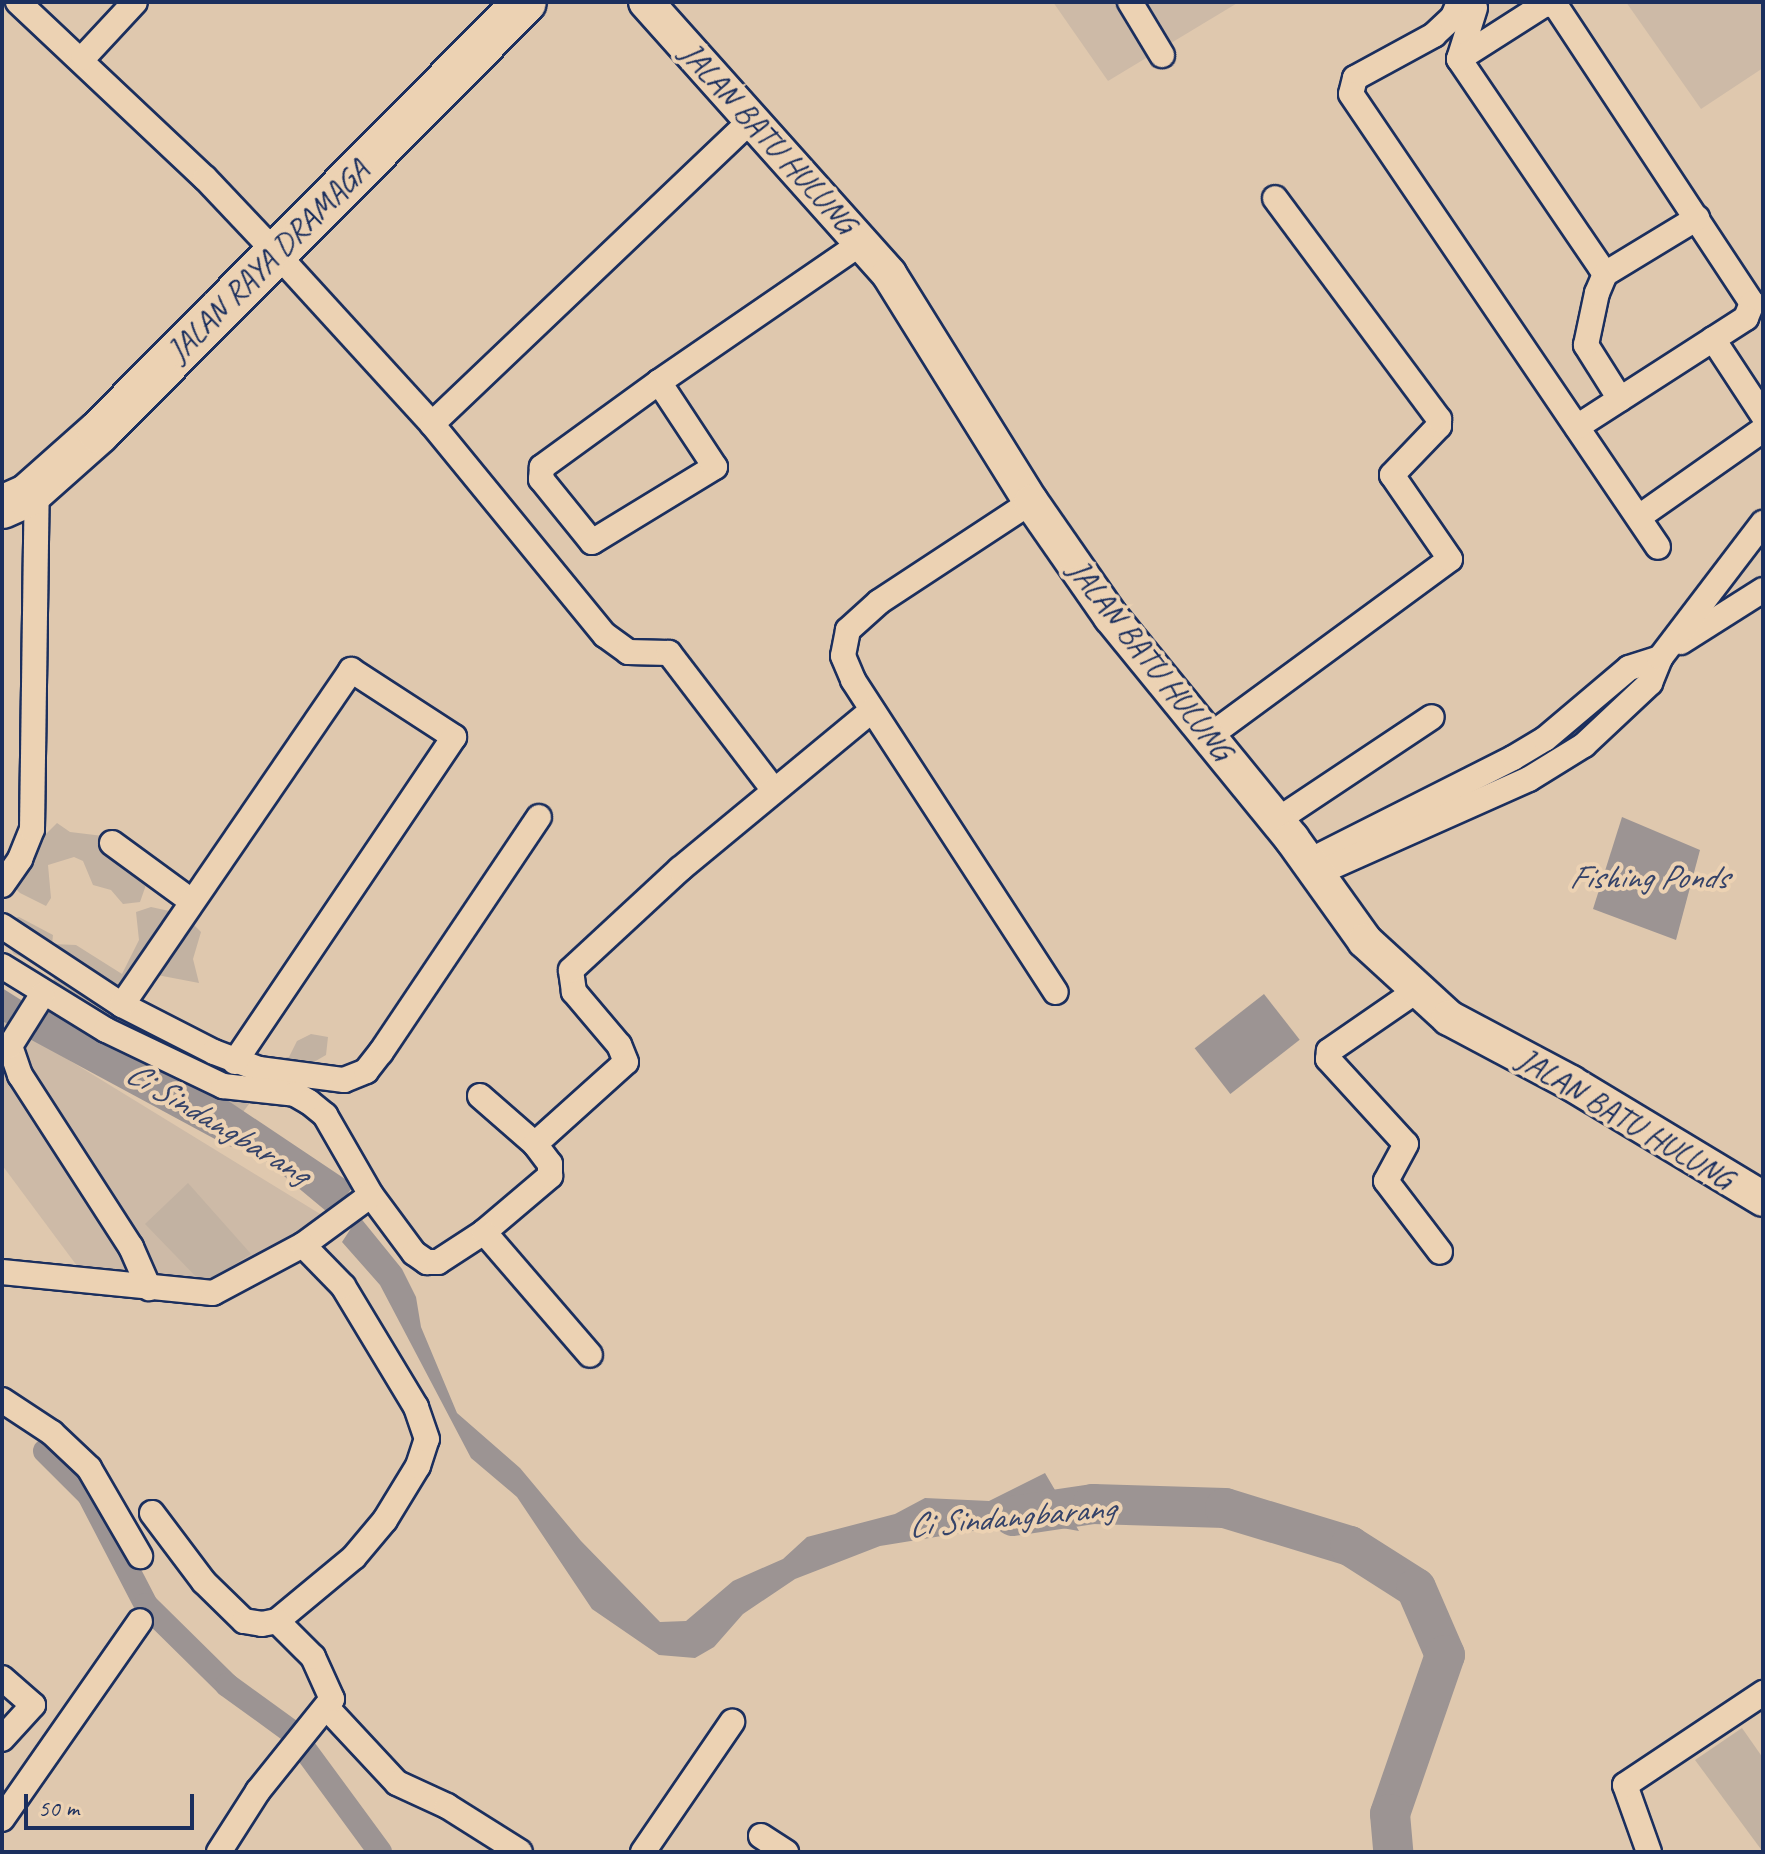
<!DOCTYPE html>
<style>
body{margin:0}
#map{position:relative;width:1765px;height:1854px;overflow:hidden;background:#dfc8ae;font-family:Caveat,sans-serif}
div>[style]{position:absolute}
.built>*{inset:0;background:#cdbaa7}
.green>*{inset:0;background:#c2b2a2}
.water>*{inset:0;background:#9c9493;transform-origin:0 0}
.canal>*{height:24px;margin:-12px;padding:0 12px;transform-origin:12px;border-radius:12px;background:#9c9493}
.river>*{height:40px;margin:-20px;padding:0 20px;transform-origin:20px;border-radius:20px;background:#9c9493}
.roads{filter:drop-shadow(2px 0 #1b2f5e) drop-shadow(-2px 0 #1b2f5e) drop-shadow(0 2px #1b2f5e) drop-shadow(0 -2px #1b2f5e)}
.street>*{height:24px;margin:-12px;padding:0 12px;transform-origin:12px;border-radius:12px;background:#ecd2b3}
.secondary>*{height:34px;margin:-17px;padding:0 17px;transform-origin:17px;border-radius:17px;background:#ecd2b3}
.highway>*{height:42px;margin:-21px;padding:0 21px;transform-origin:21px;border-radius:21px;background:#ecd2b3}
span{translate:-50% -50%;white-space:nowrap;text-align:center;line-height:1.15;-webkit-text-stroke:8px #ecd2b3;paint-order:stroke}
.street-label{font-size:32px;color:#1b2f5e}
.water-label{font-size:34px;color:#354369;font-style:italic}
.frame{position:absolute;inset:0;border:4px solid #1b2f5e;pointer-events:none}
.scale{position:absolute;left:24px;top:1794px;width:170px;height:36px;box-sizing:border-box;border:4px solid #1b2f5e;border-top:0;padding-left:10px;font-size:24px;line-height:28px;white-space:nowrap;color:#1b2f5e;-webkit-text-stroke:6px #ecd2b3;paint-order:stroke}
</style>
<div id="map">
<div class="built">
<div style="clip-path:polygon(1053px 2px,1239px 2px,1108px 81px)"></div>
<div style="clip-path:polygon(1626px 2px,1763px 2px,1763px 68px,1701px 109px)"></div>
<div style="clip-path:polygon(2px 1019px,330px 1220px,204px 1289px,86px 1278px,2px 1165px)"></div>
</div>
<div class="green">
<div style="clip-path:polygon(57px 823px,70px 832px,103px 836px,118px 865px,133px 865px,146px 885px,140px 902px,123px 904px,111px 890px,93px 885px,83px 861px,74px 857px,48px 865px,51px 898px,46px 906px,20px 893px,14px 887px,33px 840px,41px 839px)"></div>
<div style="clip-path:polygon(151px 907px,183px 914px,201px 932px,193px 959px,199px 983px,152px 974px,143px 1000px,148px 1007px,185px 1023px,194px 1036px,238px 1044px,256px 1060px,289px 1057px,297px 1041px,311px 1034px,328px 1037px,326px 1055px,255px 1096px,243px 1112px,53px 986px,55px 969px,14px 954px,4px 940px,11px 919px,19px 917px,53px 935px,52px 944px,76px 945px,122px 974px,139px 940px,136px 912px)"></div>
<div style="clip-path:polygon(188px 1183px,251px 1254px,203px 1284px,145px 1224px)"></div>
<div style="clip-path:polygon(1742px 1728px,1763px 1758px,1763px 1852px,1695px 1760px)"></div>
</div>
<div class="water">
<div style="clip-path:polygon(1622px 817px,1700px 850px,1676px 940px,1593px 909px)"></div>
<div style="clip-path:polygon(2px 988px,29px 1005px,14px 1027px,2px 1021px)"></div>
<div style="left:1264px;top:994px;width:58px;height:88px;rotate:52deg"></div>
<div style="clip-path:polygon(46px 1003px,224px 1098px,354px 1185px,332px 1216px,260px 1156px,226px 1145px,24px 1036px)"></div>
<div style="clip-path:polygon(359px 1216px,402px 1269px,416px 1297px,421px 1327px,457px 1413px,520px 1468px,581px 1541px,660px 1622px,686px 1621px,733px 1581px,783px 1559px,807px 1537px,895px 1514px,925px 1498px,989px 1501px,1045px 1473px,1079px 1531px,1028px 1522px,880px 1546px,795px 1579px,743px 1614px,714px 1647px,695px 1658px,659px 1655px,592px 1609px,517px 1497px,471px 1458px,380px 1285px,342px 1242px)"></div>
</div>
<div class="canal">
<div style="left:45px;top:1451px;width:62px;rotate:45deg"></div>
<div style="left:89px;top:1495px;width:124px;rotate:62.6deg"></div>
<div style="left:146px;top:1605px;width:114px;rotate:44.6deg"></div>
<div style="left:227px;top:1685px;width:80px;rotate:35.9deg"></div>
<div style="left:292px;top:1732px;width:149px;rotate:53.7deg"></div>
</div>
<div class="river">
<div style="left:1013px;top:1516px;width:81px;rotate:-8.5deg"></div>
<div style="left:1093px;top:1504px;width:132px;rotate:1.7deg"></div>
<div style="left:1225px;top:1508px;width:131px;rotate:16.9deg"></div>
<div style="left:1350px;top:1546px;width:78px;rotate:32.5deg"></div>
<div style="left:1416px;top:1588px;width:73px;rotate:66.6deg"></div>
<div style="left:1445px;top:1655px;width:168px;rotate:109.1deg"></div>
<div style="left:1390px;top:1814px;width:38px;rotate:85deg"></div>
</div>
<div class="roads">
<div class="street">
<div style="left:18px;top:2px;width:257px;rotate:43.3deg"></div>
<div style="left:205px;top:178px;width:103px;rotate:46.6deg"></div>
<div style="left:276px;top:253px;width:231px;rotate:47.6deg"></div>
<div style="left:432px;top:424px;width:273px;rotate:50.7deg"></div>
<div style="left:605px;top:635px;width:29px;rotate:36deg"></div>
<div style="left:628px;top:652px;width:41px;rotate:1.4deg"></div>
<div style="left:669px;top:653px;width:171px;rotate:52.6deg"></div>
<div style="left:1130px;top:2px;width:62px;rotate:58.9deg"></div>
<div style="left:1458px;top:5px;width:13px;rotate:113deg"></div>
<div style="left:1453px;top:17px;width:26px;rotate:137deg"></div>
<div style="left:1434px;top:35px;width:90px;rotate:151.4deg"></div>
<div style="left:1355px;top:78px;width:16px;rotate:104deg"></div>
<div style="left:1351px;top:94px;width:547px;rotate:55.87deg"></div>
<div style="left:1475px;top:8px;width:53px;rotate:107.4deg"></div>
<div style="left:1459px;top:59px;width:260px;rotate:55.8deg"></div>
<div style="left:83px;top:58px;width:76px;rotate:-47.1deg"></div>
<div style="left:1459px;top:59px;width:102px;rotate:-32.6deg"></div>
<div style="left:1545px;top:4px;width:11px;rotate:10deg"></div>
<div style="left:1556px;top:6px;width:356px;rotate:56.6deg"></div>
<div style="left:1752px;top:303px;width:16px;rotate:112deg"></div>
<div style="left:1746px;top:318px;width:201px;rotate:147.2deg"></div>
<div style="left:1713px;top:339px;width:91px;rotate:56.7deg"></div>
<div style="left:659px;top:382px;width:145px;rotate:144deg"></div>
<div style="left:542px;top:467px;width:12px;rotate:95deg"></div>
<div style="left:541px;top:479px;width:81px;rotate:51deg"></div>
<div style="left:592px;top:542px;width:144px;rotate:-31.4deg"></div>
<div style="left:715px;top:467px;width:102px;rotate:-123.4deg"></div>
<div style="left:659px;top:382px;width:247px;rotate:-34.5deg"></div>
<div style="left:1620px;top:399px;width:64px;rotate:-122.2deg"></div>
<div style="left:1586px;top:345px;width:53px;rotate:-78.1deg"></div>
<div style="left:1597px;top:293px;width:21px;rotate:-67deg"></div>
<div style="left:1605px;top:274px;width:108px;rotate:-31.3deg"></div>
<div style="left:432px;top:424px;width:442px;rotate:-43.6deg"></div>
<div style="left:1031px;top:502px;width:182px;rotate:146.7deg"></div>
<div style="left:879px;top:602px;width:42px;rotate:137.9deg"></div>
<div style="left:848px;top:630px;width:26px;rotate:101deg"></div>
<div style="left:843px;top:656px;width:26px;rotate:67deg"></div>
<div style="left:853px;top:680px;width:372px;rotate:57deg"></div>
<div style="left:1639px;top:517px;width:151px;rotate:-35.1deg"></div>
<div style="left:1681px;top:642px;width:97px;rotate:-32.4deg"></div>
<div style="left:1208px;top:737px;width:300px;rotate:-36.3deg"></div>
<div style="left:1450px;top:559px;width:102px;rotate:-124.6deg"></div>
<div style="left:1392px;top:475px;width:68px;rotate:-46.2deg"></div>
<div style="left:1439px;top:426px;width:7px;rotate:-90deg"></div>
<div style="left:1439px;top:419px;width:275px;rotate:-126.6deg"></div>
<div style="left:1276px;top:821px;width:187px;rotate:-33.7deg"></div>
<div style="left:112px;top:843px;width:97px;rotate:36.2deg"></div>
<div style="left:1323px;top:854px;width:213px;rotate:-26.8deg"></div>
<div style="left:1513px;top:758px;width:37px;rotate:-31deg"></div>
<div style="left:1545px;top:739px;width:110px;rotate:-40.2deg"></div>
<div style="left:1629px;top:668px;width:33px;rotate:-18deg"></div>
<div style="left:1318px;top:873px;width:231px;rotate:-24deg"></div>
<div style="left:1529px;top:779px;width:65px;rotate:-31.7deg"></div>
<div style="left:1584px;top:745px;width:91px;rotate:-43.2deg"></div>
<div style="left:1650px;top:683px;width:27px;rotate:-68deg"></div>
<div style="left:1660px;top:658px;width:170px;rotate:-52.7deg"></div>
<div style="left:2px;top:885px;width:32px;rotate:-55deg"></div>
<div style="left:20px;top:859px;width:32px;rotate:-68deg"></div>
<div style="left:32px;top:829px;width:341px;rotate:-89.2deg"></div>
<div style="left:2px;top:926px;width:144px;rotate:33.4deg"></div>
<div style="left:122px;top:1005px;width:103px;rotate:27.1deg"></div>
<div style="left:214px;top:1052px;width:48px;rotate:20.7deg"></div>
<div style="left:259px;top:1069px;width:86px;rotate:7.4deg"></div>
<div style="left:344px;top:1080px;width:24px;rotate:-22deg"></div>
<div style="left:366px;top:1071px;width:24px;rotate:-52deg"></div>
<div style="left:381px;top:1052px;width:283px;rotate:-56.1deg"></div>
<div style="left:2px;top:966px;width:122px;rotate:31.6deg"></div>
<div style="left:106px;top:1030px;width:130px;rotate:25.6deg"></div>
<div style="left:223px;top:1086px;width:72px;rotate:6.3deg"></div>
<div style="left:295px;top:1094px;width:16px;rotate:30deg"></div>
<div style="left:309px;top:1102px;width:21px;rotate:39deg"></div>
<div style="left:325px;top:1115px;width:92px;rotate:60.1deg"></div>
<div style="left:371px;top:1195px;width:72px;rotate:53.4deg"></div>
<div style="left:414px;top:1253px;width:16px;rotate:35deg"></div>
<div style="left:427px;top:1262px;width:11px"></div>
<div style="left:438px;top:1262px;width:55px;rotate:-33.1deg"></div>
<div style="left:484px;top:1232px;width:87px;rotate:-40.3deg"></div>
<div style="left:550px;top:1176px;width:12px;rotate:-90deg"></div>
<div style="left:550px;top:1164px;width:25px;rotate:-127deg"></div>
<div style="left:535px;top:1144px;width:73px;rotate:-138.9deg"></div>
<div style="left:1416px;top:991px;width:106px;rotate:145.4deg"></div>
<div style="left:1329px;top:1051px;width:8px;rotate:97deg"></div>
<div style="left:1328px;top:1059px;width:115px;rotate:47.5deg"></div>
<div style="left:1406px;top:1144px;width:42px;rotate:118.4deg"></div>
<div style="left:1386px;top:1181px;width:89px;rotate:52.7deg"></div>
<div style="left:122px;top:1005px;width:406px;rotate:-55.6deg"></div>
<div style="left:351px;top:670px;width:123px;rotate:33deg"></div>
<div style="left:454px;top:737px;width:392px;rotate:124deg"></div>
<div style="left:10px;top:1046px;width:31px;rotate:71deg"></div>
<div style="left:20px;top:1075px;width:205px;rotate:57.2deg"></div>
<div style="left:131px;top:1247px;width:45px;rotate:66.3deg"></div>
<div style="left:10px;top:1046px;width:60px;rotate:-57.9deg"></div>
<div style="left:535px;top:1144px;width:122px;rotate:-42deg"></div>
<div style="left:626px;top:1062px;width:18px;rotate:-112deg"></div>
<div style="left:619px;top:1045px;width:70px;rotate:-130.3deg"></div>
<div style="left:574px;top:992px;width:22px;rotate:-98deg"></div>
<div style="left:571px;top:970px;width:149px;rotate:-42.8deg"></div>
<div style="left:680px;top:869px;width:249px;rotate:-39.6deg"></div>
<div style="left:484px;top:1232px;width:162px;rotate:49.2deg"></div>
<div style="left:2px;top:1272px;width:212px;rotate:5.7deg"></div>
<div style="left:213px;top:1293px;width:102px;rotate:-28.1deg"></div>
<div style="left:303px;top:1245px;width:84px;rotate:-36.3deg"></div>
<div style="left:2px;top:1400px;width:60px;rotate:33.4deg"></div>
<div style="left:52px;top:1433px;width:51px;rotate:43.4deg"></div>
<div style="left:89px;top:1468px;width:102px;rotate:59.9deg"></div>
<div style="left:152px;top:1513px;width:86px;rotate:53deg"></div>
<div style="left:204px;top:1582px;width:56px;rotate:44.3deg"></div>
<div style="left:244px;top:1621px;width:18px;rotate:9deg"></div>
<div style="left:262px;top:1624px;width:15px;rotate:-11deg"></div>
<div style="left:277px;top:1621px;width:100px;rotate:-39.7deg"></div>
<div style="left:354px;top:1557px;width:48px;rotate:-50deg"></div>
<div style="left:385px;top:1520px;width:63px;rotate:-58.6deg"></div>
<div style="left:418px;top:1466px;width:28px;rotate:-72deg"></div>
<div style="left:427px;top:1439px;width:34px;rotate:-109deg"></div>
<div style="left:416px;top:1407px;width:141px;rotate:-121.1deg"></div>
<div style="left:343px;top:1286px;width:57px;rotate:-134.3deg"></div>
<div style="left:2px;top:1678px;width:41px;rotate:41.1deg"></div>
<div style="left:33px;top:1705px;width:46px;rotate:132.4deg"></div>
<div style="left:328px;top:1709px;width:101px;rotate:47deg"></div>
<div style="left:397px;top:1783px;width:55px;rotate:24.7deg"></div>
<div style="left:447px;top:1806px;width:86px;rotate:32.2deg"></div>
<div style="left:2px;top:1819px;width:241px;rotate:-55.1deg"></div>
<div style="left:761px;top:1836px;width:30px;rotate:33deg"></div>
<div style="left:219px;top:1852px;width:72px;rotate:-57.4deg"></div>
<div style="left:258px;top:1791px;width:118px;rotate:-51.2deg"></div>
<div style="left:332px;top:1699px;width:46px;rotate:-114.3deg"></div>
<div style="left:313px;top:1657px;width:51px;rotate:-135deg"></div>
<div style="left:643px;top:1852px;width:158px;rotate:-55.6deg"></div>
<div style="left:1649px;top:1852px;width:71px;rotate:-109.7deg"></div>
<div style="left:1625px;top:1785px;width:166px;rotate:-33.7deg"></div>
</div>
<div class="secondary">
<div style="left:646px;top:2px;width:365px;rotate:48.2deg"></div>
<div style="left:889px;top:274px;width:269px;rotate:58.1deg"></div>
<div style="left:1031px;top:502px;width:140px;rotate:55.2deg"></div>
<div style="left:1111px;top:617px;width:286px;rotate:50.8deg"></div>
<div style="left:1292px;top:839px;width:125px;rotate:54.4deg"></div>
<div style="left:1365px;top:941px;width:114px;rotate:42.5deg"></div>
<div style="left:1449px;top:1018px;width:138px;rotate:28deg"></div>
<div style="left:1571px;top:1083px;width:224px;rotate:31.1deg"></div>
</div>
<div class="highway">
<div style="left:2px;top:507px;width:27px;rotate:-24deg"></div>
<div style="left:27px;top:496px;width:96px;rotate:-41.6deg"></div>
<div style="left:99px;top:432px;width:605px;rotate:-45.27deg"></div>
</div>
</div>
<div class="street-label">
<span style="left:768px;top:138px;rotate:48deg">JALAN BATU HULUNG</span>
<span style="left:268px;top:261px;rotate:-45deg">JALAN RAYA DRAMAGA</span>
<span style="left:1150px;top:660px;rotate:52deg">JALAN BATU HULUNG</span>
<span style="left:1625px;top:1119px;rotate:31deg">JALAN BATU HULUNG</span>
</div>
<div class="water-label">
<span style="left:1648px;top:877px">Fishing Ponds</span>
<span style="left:218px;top:1122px;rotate:31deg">Ci Sindangbarang</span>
<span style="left:1011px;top:1516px;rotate:-5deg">Ci Sindangbarang</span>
</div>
<div class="frame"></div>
<div class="scale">50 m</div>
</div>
